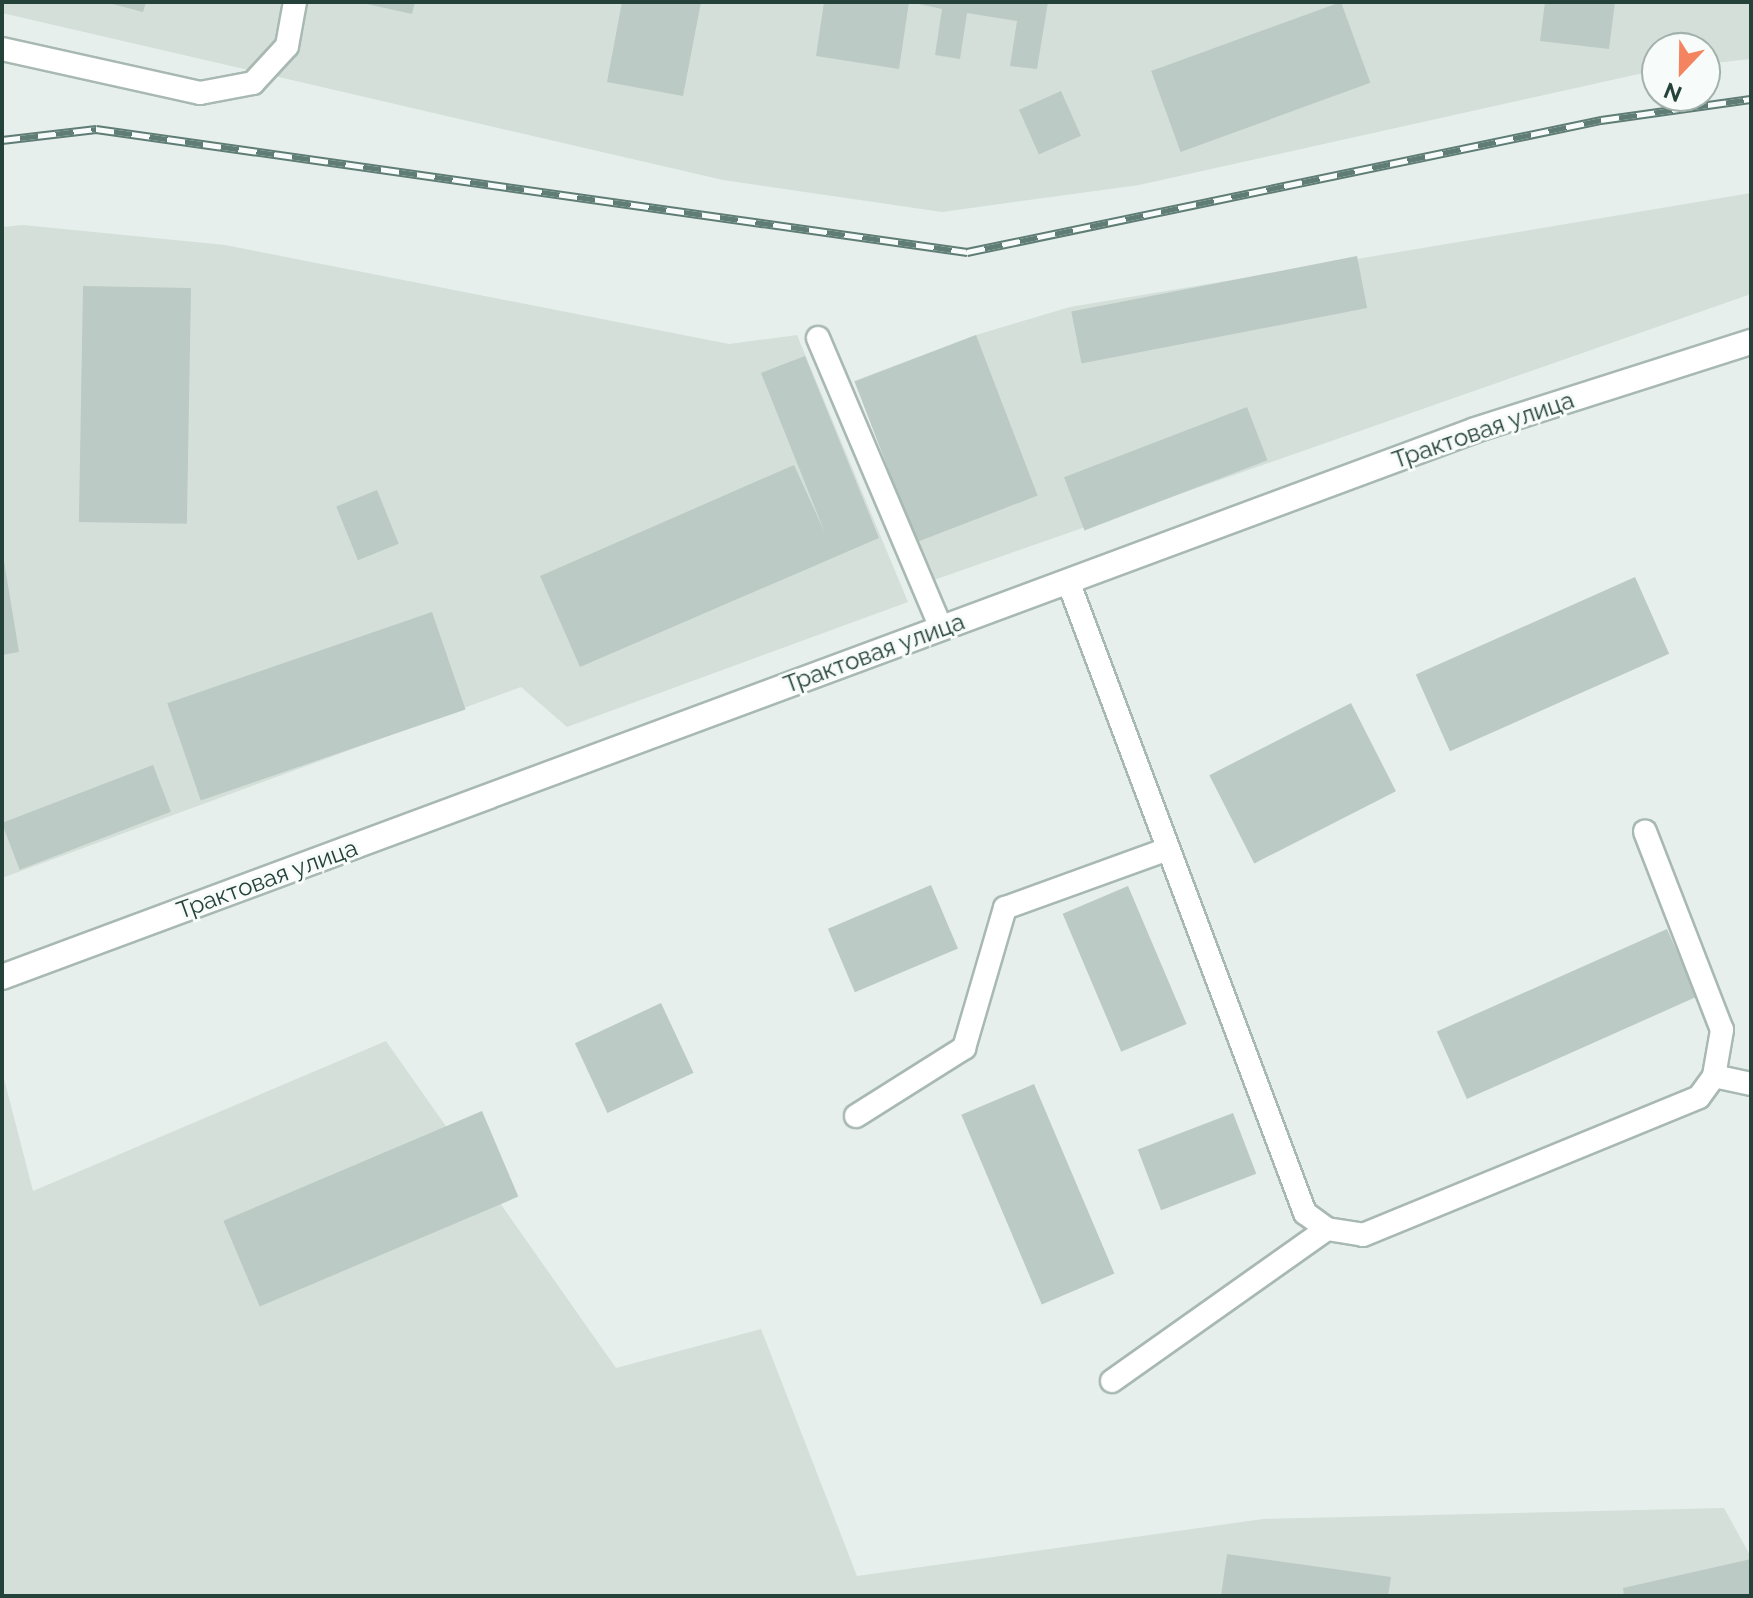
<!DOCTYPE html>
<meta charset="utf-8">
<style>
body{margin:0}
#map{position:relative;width:1753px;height:1598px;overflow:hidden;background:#e6efeb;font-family:Raleway,sans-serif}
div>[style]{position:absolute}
.built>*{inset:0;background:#d4dfda}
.building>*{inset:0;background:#bbcac4;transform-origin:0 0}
.roads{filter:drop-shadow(2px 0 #a8b8b2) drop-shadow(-2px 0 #a8b8b2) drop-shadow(0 2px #a8b8b2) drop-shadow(0 -2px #a8b8b2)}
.lane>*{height:22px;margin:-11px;padding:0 11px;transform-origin:11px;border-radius:11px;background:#fff}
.secondary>*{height:24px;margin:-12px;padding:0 12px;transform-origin:12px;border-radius:12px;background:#fff}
.rail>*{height:9px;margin-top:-4.5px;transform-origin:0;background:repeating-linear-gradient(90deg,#f7fbf9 0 18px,#5f7d75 0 36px);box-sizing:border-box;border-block:2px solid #5f7d75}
span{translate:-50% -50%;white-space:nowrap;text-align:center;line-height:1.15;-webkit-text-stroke:6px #f7fbf9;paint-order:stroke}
.street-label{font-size:24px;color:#24423a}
.frame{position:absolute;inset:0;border:4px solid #24423a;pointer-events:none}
.north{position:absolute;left:1641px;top:32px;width:80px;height:80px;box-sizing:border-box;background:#f7fbf9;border:2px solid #a3b1ad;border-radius:50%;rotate:202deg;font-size:22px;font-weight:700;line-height:32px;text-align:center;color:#24423a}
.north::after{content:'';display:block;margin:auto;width:28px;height:36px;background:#f4845f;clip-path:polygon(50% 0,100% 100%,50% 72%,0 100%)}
</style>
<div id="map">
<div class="built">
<div style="clip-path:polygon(2px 2px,1751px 2px,1751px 59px,1705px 64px,1705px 48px,1657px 48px,1657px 70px,1139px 185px,942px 212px,723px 180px,2px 13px)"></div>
<div style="clip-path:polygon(1751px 193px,1751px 294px,934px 580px,854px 381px,976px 335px,1070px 307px)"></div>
<div style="clip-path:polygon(23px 225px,225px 245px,729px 344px,797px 335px,908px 602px,567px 727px,521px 687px,2px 878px,2px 227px)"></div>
<div style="clip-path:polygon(386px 1041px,616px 1368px,761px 1329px,857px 1576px,1263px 1519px,1724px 1508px,1751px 1557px,1751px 1596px,2px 1596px,2px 1071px,33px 1191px)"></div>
</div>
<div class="building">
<div style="clip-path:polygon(105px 2px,146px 2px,143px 12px)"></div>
<div style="clip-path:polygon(358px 2px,415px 2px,412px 14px)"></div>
<div style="clip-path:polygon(622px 2px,701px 2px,683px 96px,607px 82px)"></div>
<div style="clip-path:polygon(824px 2px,909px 2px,899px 69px,816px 56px)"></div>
<div style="clip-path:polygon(910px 2px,1048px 2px,1037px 69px,1010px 66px,1017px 21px,967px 13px,960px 59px,935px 55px,942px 9px)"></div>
<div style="left:1341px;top:2px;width:86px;height:202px;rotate:70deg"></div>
<div style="clip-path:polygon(1545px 2px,1615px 2px,1609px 49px,1540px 41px)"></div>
<div style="left:1061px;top:91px;width:49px;height:46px;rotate:66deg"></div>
<div style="left:1357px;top:256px;width:53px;height:291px;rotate:79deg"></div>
<div style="left:83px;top:286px;width:108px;height:236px;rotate:1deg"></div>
<div style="left:976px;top:335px;width:172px;height:130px;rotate:69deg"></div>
<div style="clip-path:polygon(805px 356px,879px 538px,580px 667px,540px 576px,794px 465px,825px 533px,761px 373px)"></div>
<div style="left:1247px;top:407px;width:57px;height:196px;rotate:69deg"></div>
<div style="left:377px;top:490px;width:58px;height:44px;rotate:68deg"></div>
<div style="clip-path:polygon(2px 549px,19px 652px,2px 655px)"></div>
<div style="left:1635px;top:577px;width:84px;height:240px;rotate:66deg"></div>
<div style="left:432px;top:612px;width:103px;height:280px;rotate:71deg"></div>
<div style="left:1351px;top:703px;width:99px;height:159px;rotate:63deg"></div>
<div style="left:153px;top:765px;width:50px;height:162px;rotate:69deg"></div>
<div style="left:931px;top:885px;width:69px;height:112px;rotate:67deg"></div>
<div style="left:1128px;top:886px;width:150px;height:71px;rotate:67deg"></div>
<div style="left:1667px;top:929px;width:74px;height:252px;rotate:66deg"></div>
<div style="left:661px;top:1003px;width:77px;height:95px;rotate:65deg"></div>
<div style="left:1034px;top:1084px;width:206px;height:79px;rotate:67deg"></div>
<div style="left:482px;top:1111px;width:93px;height:281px;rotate:67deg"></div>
<div style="left:1233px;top:1113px;width:65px;height:102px;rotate:69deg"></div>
<div style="clip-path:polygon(1227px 1554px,1391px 1577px,1388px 1596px,1221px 1596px)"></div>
<div style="clip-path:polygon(1751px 1559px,1751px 1596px,1624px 1596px,1623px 1588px)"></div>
</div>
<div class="roads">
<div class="lane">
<div style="left:2px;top:49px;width:203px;rotate:12.5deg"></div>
<div style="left:200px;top:93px;width:54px;rotate:-10.7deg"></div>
<div style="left:253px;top:83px;width:50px;rotate:-47.4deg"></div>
<div style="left:287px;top:46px;width:45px;rotate:-79.7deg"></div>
<div style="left:818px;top:338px;width:315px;rotate:67deg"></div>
<div style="left:1068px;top:581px;width:675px;rotate:69.44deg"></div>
<div style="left:1305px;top:1213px;width:27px;rotate:36deg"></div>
<div style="left:1327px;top:1229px;width:36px;rotate:9deg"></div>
<div style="left:1363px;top:1235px;width:363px;rotate:-22.3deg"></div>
<div style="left:1699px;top:1097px;width:26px;rotate:-54deg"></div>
<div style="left:1714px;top:1076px;width:47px;rotate:-80.1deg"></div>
<div style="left:1722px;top:1030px;width:213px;rotate:-111.2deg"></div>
<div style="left:1714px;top:1076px;width:38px;rotate:12deg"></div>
<div style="left:856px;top:1116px;width:128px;rotate:-32.2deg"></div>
<div style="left:964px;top:1048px;width:146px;rotate:-73.7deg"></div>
<div style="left:1005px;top:908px;width:170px;rotate:-19.9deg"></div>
<div style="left:1112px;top:1381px;width:263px;rotate:-35.3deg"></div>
</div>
<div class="secondary">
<div style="left:2px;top:977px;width:1571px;rotate:-20.37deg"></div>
<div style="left:1475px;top:430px;width:290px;rotate:-17.7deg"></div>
</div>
</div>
<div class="rail">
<div style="left:2px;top:140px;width:95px;rotate:-6.7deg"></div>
<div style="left:96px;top:129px;width:880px;rotate:8.04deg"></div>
<div style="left:967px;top:252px;width:648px;rotate:-11.76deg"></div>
<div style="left:1601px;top:120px;width:151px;rotate:-8deg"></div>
</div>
<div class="street-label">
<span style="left:1483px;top:430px;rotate:-19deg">Трактовая улица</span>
<span style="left:874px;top:653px;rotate:-20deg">Трактовая улица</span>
<span style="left:267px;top:879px;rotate:-20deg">Трактовая улица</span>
</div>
<div class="frame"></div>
<div class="north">N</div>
</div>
